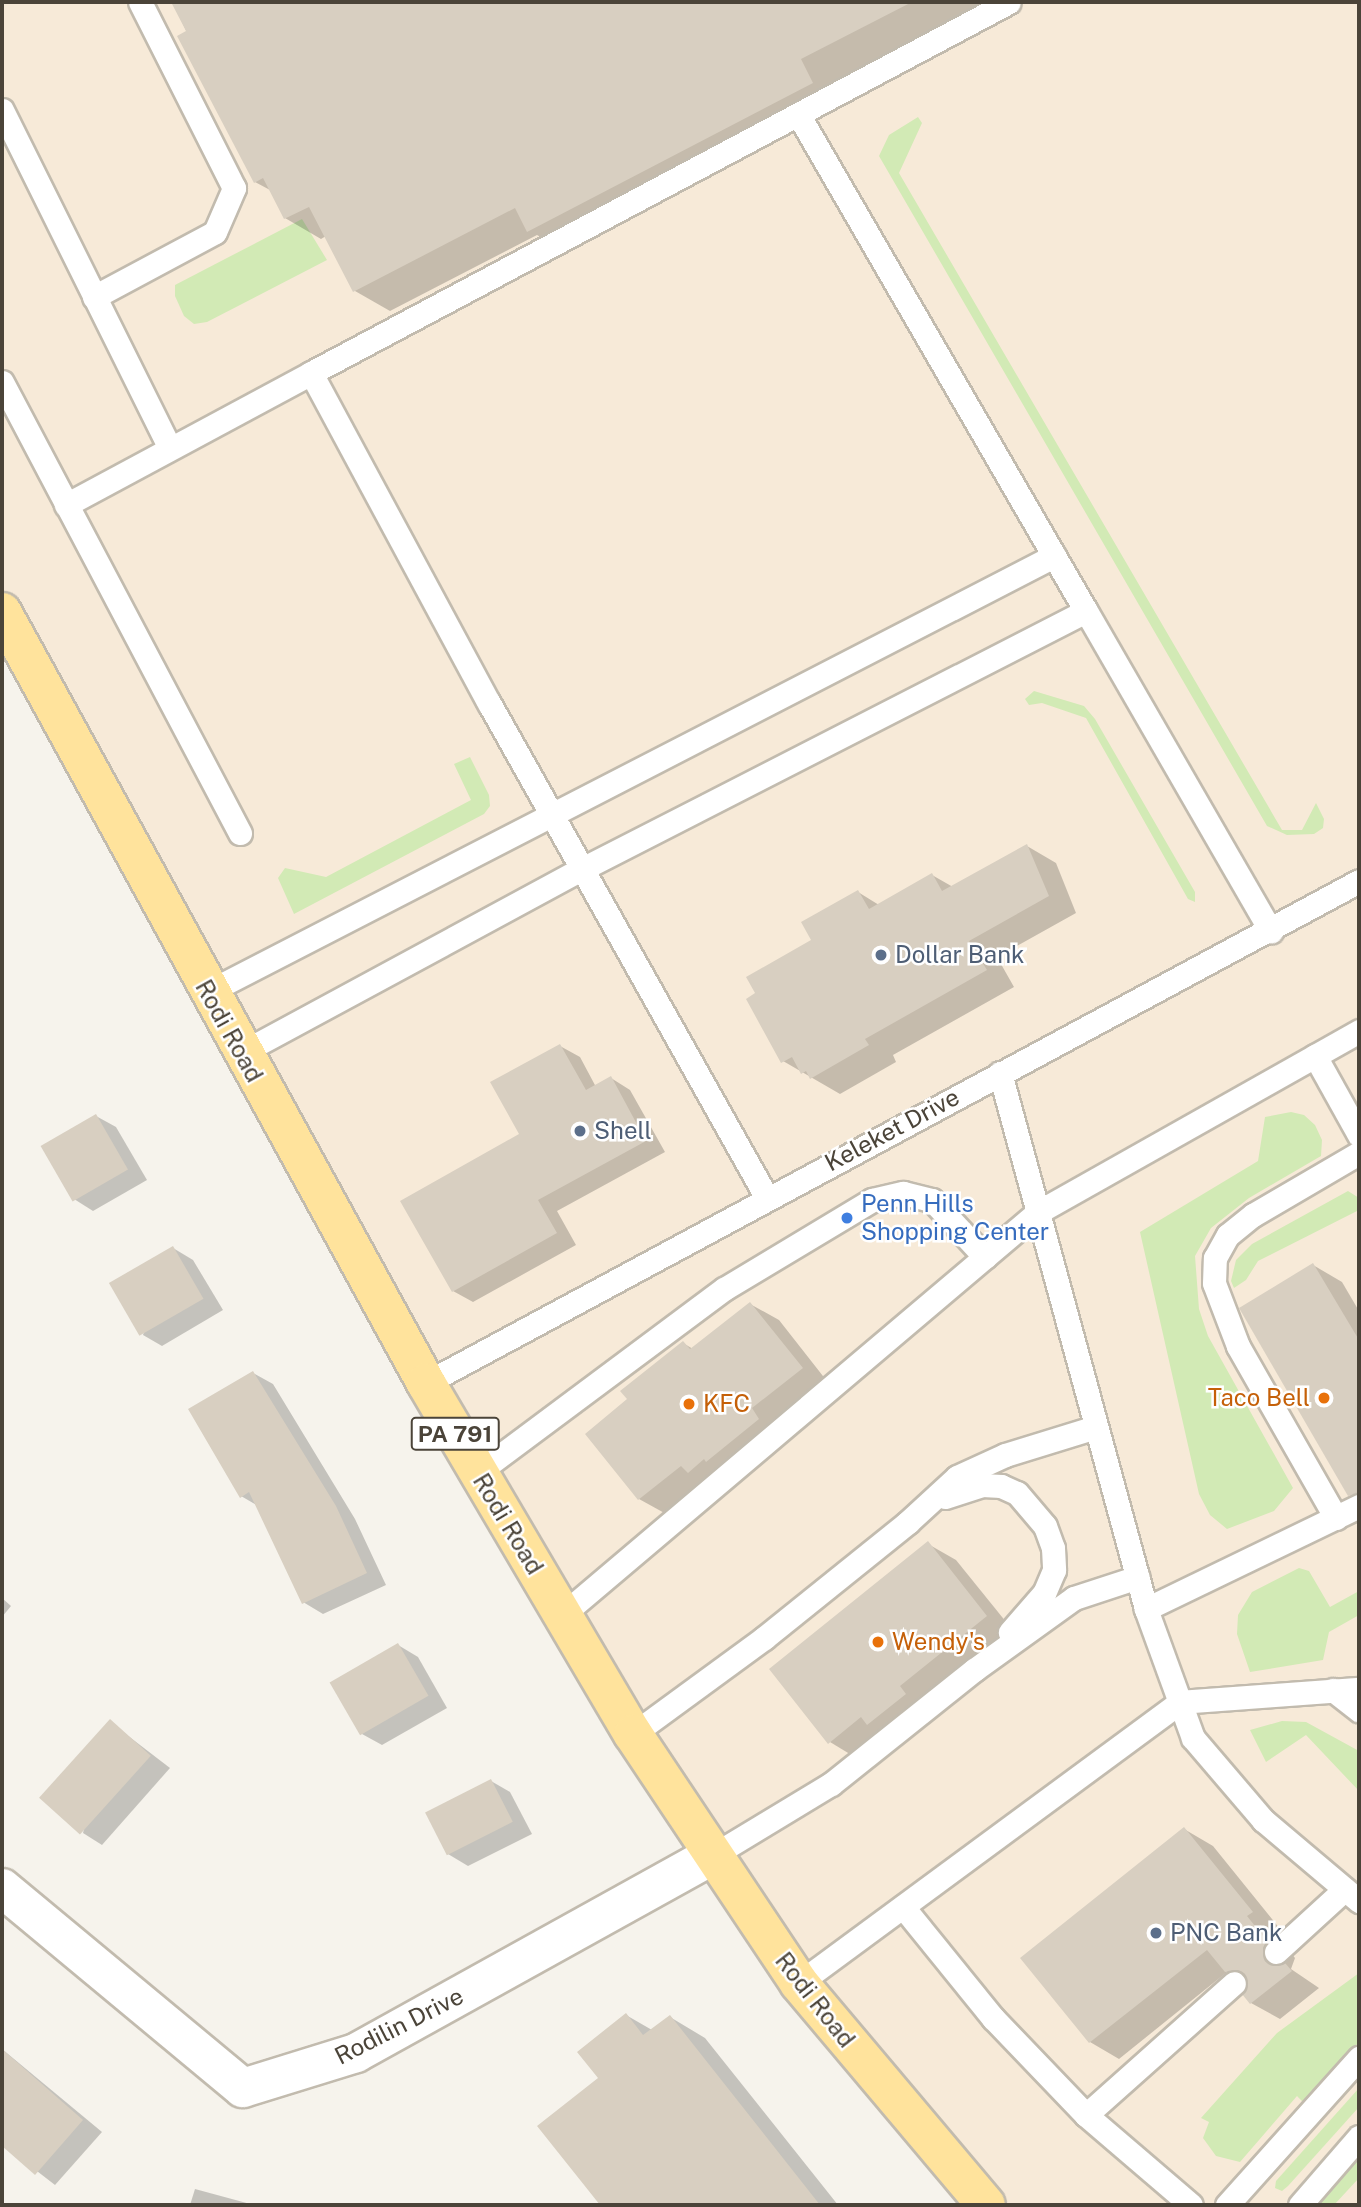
<!DOCTYPE html>
<style>
body{margin:0}
#map{position:relative;width:1361px;height:2207px;overflow:hidden;background:#f6f3ec;font-family:"Public Sans",sans-serif}
div>[style]{position:absolute}
.commercial>*{inset:0;background:#f7ead8}
.green>*{inset:0;background:#d2eab5}
.shadow>*{inset:0;background:#0003}
.building>*{inset:0;background:#d8cfc1;transform-origin:0 0}
.roads{filter:drop-shadow(2px 0 #c2bbae) drop-shadow(-2px 0 #c2bbae) drop-shadow(0 2px #c2bbae) drop-shadow(0 -2px #c2bbae)}
.lane>*{height:23px;margin:-11.5px;padding:0 11.5px;transform-origin:11.5px;border-radius:11.5px;background:#fff}
.street>*{height:38px;margin:-19px;padding:0 19px;transform-origin:19px;border-radius:19px;background:#fff}
.primary>*{height:38px;margin:-19px;padding:0 19px;transform-origin:19px;border-radius:19px;background:#ffe39c}
.dots>*{width:19px;height:19px;translate:-50% -50%;box-sizing:border-box;border:4px solid #fff;border-radius:50%}
span{translate:-50% -50%;white-space:nowrap;text-align:center;line-height:1.15;-webkit-text-stroke:5px #fff;paint-order:stroke}
.shield-label span{padding:2px 5px;background:#fff;border:2px solid;border-radius:5px;-webkit-text-stroke-width:0}
.shield-label{font-size:23px;color:#4b4439;font-weight:700}
.service-label{font-size:24px;color:#4e5e75}
.left{translate:0 -50%;text-align:left}
.street-label{font-size:24px;color:#4b4439}
.shop-label{font-size:24px;color:#366cbe}
.food-label{font-size:24px;color:#c56008}
.right{translate:-100% -50%;text-align:right}
.frame{position:absolute;inset:0;border:4px solid #4b4439;pointer-events:none}
</style>
<div id="map">
<div class="commercial">
<div style="clip-path:polygon(2px 2px,1359px 2px,1359px 2205px,986px 2205px,868px 2068px,561px 1615px,2px 612px)"></div>
</div>
<div class="green">
<div style="clip-path:polygon(918px 117px,922px 123px,899px 173px,1282px 830px,1302px 830px,1316px 803px,1324px 819px,1323px 828px,1314px 834px,1287px 835px,1267px 826px,879px 156px,889px 135px)"></div>
<div style="clip-path:polygon(302px 219px,327px 260px,207px 322px,194px 324px,184px 316px,175px 296px,175px 285px)"></div>
<div style="clip-path:polygon(1034px 691px,1084px 706px,1095px 719px,1195px 892px,1195px 902px,1188px 899px,1086px 718px,1042px 703px,1029px 705px,1025px 699px)"></div>
<div style="clip-path:polygon(470px 757px,489px 795px,490px 806px,484px 814px,294px 914px,278px 878px,285px 868px,326px 877px,471px 800px,454px 764px)"></div>
<div style="clip-path:polygon(1291px 1112px,1304px 1115px,1315px 1125px,1322px 1140px,1321px 1156px,1249px 1198px,1211px 1228px,1195px 1256px,1199px 1309px,1208px 1336px,1293px 1488px,1274px 1511px,1227px 1529px,1210px 1515px,1199px 1494px,1140px 1232px,1258px 1161px,1265px 1117px)"></div>
<div style="clip-path:polygon(1348px 1191px,1359px 1198px,1359px 1210px,1258px 1261px,1246px 1280px,1234px 1288px,1231px 1281px,1236px 1260px,1252px 1244px)"></div>
<div style="clip-path:polygon(1299px 1568px,1309px 1571px,1330px 1607px,1359px 1591px,1359px 1615px,1329px 1632px,1323px 1660px,1250px 1672px,1237px 1634px,1238px 1615px,1252px 1592px)"></div>
<div style="clip-path:polygon(1282px 1721px,1306px 1722px,1359px 1751px,1359px 1791px,1306px 1735px,1266px 1762px,1250px 1730px)"></div>
<div style="clip-path:polygon(1359px 1973px,1359px 2042px,1303px 2102px,1297px 2096px,1240px 2162px,1216px 2156px,1203px 2138px,1209px 2122px,1201px 2118px,1277px 2033px)"></div>
<div style="clip-path:polygon(1359px 2088px,1359px 2107px,1288px 2186px,1282px 2191px,1275px 2188px,1276px 2181px)"></div>
<div style="clip-path:polygon(1359px 2154px,1359px 2178px,1334px 2205px,1313px 2205px)"></div>
</div>
<div class="shadow">
<div style="clip-path:polygon(173px 2px,986px 2px,835px 80px,848px 104px,564px 251px,537px 235px,390px 311px,355px 291px,326px 236px,321px 239px,285px 218px,270px 190px,255px 182px)"></div>
<div style="clip-path:polygon(1027px 846px,1056px 863px,1076px 913px,997px 957px,1014px 987px,893px 1055px,896px 1062px,840px 1094px,783px 1061px,814px 941px,858px 892px,879px 905px,932px 875px,953px 887px)"></div>
<div style="clip-path:polygon(560px 1046px,580px 1057px,596px 1087px,611px 1078px,630px 1090px,665px 1152px,557px 1211px,576px 1245px,473px 1302px,453px 1291px)"></div>
<div style="clip-path:polygon(96px 1116px,116px 1127px,147px 1180px,93px 1211px,74px 1199px)"></div>
<div style="clip-path:polygon(173px 1248px,193px 1260px,223px 1310px,162px 1346px,143px 1335px)"></div>
<div style="clip-path:polygon(1313px 1265px,1342px 1282px,1359px 1311px,1359px 1484px,1335px 1470px)"></div>
<div style="clip-path:polygon(750px 1304px,779px 1320px,830px 1385px,668px 1515px,639px 1499px,630px 1400px,683px 1343px,693px 1349px)"></div>
<div style="clip-path:polygon(253px 1373px,273px 1384px,355px 1519px,386px 1585px,323px 1614px,303px 1602px,258px 1506px,241px 1496px)"></div>
<div style="clip-path:polygon(928px 1544px,956px 1560px,1015px 1633px,858px 1759px,830px 1742px)"></div>
<div style="clip-path:polygon(2px 1598px,11px 1606px,2px 1617px)"></div>
<div style="clip-path:polygon(398px 1645px,418px 1657px,447px 1708px,382px 1745px,362px 1734px)"></div>
<div style="clip-path:polygon(110px 1722px,170px 1768px,102px 1845px,83px 1833px)"></div>
<div style="clip-path:polygon(491px 1781px,510px 1792px,532px 1834px,468px 1866px,448px 1854px)"></div>
<div style="clip-path:polygon(1184px 1829px,1213px 1846px,1280px 1929px,1275px 1933px,1295px 1958px,1291px 1969px,1319px 1988px,1280px 2019px,1251px 2003px,1249px 1984px,1227px 1972px,1119px 2059px,1090px 2042px,1023px 1958px)"></div>
<div style="clip-path:polygon(626px 2015px,652px 2030px,670px 2017px,705px 2038px,838px 2205px,602px 2205px,540px 2126px,600px 2078px)"></div>
<div style="clip-path:polygon(2px 2049px,102px 2132px,55px 2185px,2px 2144px)"></div>
<div style="clip-path:polygon(195px 2189px,254px 2205px,190px 2205px)"></div>
</div>
<div class="building">
<div style="clip-path:polygon(171px 2px,912px 2px,801px 59px,813px 83px,527px 232px,515px 208px,353px 292px,309px 207px,284px 219px,263px 178px,254px 183px,177px 36px,186px 31px)"></div>
<div style="clip-path:polygon(1027px 844px,1049px 896px,969px 941px,987px 970px,865px 1039px,869px 1045px,810px 1079px,806px 1071px,801px 1074px,792px 1057px,781px 1063px,746px 999px,755px 993px,746px 977px,811px 940px,801px 922px,858px 890px,869px 909px,932px 873px,942px 891px)"></div>
<div style="clip-path:polygon(560px 1044px,586px 1090px,611px 1076px,646px 1141px,538px 1200px,557px 1233px,452px 1292px,400px 1201px,519px 1134px,490px 1082px)"></div>
<div style="left:96px;top:1114px;width:64px;height:64px;rotate:60deg"></div>
<div style="left:173px;top:1246px;width:61px;height:74px;rotate:60deg"></div>
<div style="clip-path:polygon(1313px 1263px,1359px 1340px,1359px 1492px,1348px 1496px,1239px 1308px)"></div>
<div style="clip-path:polygon(750px 1302px,803px 1368px,752px 1408px,759px 1419px,706px 1462px,704px 1459px,688px 1473px,681px 1466px,638px 1500px,585px 1434px,627px 1399px,620px 1391px,683px 1341px,690px 1349px)"></div>
<div style="clip-path:polygon(253px 1371px,336px 1506px,367px 1573px,302px 1604px,249px 1492px,240px 1498px,188px 1409px)"></div>
<div style="clip-path:polygon(928px 1541px,987px 1616px,900px 1686px,906px 1694px,867px 1725px,861px 1717px,828px 1744px,769px 1669px)"></div>
<div style="left:398px;top:1643px;width:61px;height:79px;rotate:60deg"></div>
<div style="left:110px;top:1719px;width:55px;height:106px;rotate:42deg"></div>
<div style="left:491px;top:1779px;width:48px;height:74px;rotate:63deg"></div>
<div style="clip-path:polygon(1184px 1827px,1253px 1912px,1247px 1916px,1267px 1941px,1263px 1948px,1265px 1961px,1272px 1965px,1285px 1963px,1292px 1971px,1250px 2004px,1242px 1994px,1247px 1987px,1245px 1974px,1238px 1970px,1225px 1972px,1207px 1950px,1089px 2043px,1020px 1958px)"></div>
<div style="clip-path:polygon(626px 2013px,643px 2035px,670px 2015px,820px 2205px,600px 2205px,537px 2126px,598px 2078px,577px 2052px)"></div>
<div style="clip-path:polygon(2px 2049px,83px 2120px,35px 2175px,2px 2146px)"></div>
</div>
<div class="roads">
<div class="lane">
<div style="left:2px;top:110px;width:377px;rotate:63.6deg"></div>
<div style="left:798px;top:114px;width:574px;rotate:59.91deg"></div>
<div style="left:94px;top:297px;width:137px;rotate:-28.2deg"></div>
<div style="left:215px;top:232px;width:48px;rotate:-66.6deg"></div>
<div style="left:234px;top:188px;width:208px;rotate:-116.8deg"></div>
<div style="left:311px;top:373px;width:790px;rotate:-27.99deg"></div>
<div style="left:2px;top:382px;width:510px;rotate:62.18deg"></div>
<div style="left:66px;top:505px;width:278px;rotate:-28.3deg"></div>
<div style="left:311px;top:373px;width:375px;rotate:61.7deg"></div>
<div style="left:489px;top:703px;width:568px;rotate:60.68deg"></div>
<div style="left:208px;top:992px;width:952px;rotate:-27.27deg"></div>
<div style="left:241px;top:1053px;width:387px;rotate:-28.4deg"></div>
<div style="left:582px;top:869px;width:566px;rotate:-27.11deg"></div>
<div style="left:1086px;top:611px;width:370px;rotate:60deg"></div>
<div style="left:1315px;top:1056px;width:90px;rotate:60.9deg"></div>
<div style="left:1000px;top:1073px;width:556px;rotate:74.76deg"></div>
<div style="left:1146px;top:1609px;width:137px;rotate:70deg"></div>
<div style="left:1193px;top:1738px;width:108px;rotate:49.5deg"></div>
<div style="left:1263px;top:1820px;width:126px;rotate:40.2deg"></div>
<div style="left:426px;top:1383px;width:1059px;rotate:-28.28deg"></div>
<div style="left:477px;top:1473px;width:308px;rotate:-36.7deg"></div>
<div style="left:724px;top:1289px;width:173px;rotate:-31deg"></div>
<div style="left:872px;top:1200px;width:32px;rotate:-13deg"></div>
<div style="left:903px;top:1193px;width:30px;rotate:14deg"></div>
<div style="left:932px;top:1200px;width:78px;rotate:47.1deg"></div>
<div style="left:945px;top:1497px;width:39px;rotate:-18deg"></div>
<div style="left:982px;top:1485px;width:19px;rotate:3deg"></div>
<div style="left:1001px;top:1486px;width:17px;rotate:24deg"></div>
<div style="left:1017px;top:1493px;width:43px;rotate:49.7deg"></div>
<div style="left:1045px;top:1526px;width:23px;rotate:70deg"></div>
<div style="left:1053px;top:1548px;width:22px;rotate:87deg"></div>
<div style="left:1054px;top:1570px;width:25px;rotate:113deg"></div>
<div style="left:1044px;top:1593px;width:52px;rotate:131.1deg"></div>
<div style="left:1336px;top:1518px;width:198px;rotate:-119.7deg"></div>
<div style="left:1238px;top:1346px;width:67px;rotate:-110.9deg"></div>
<div style="left:1214px;top:1283px;width:25px;rotate:-88deg"></div>
<div style="left:1215px;top:1258px;width:26px;rotate:-61deg"></div>
<div style="left:1228px;top:1235px;width:32px;rotate:-39deg"></div>
<div style="left:1253px;top:1215px;width:123px;rotate:-30.3deg"></div>
<div style="left:1146px;top:1609px;width:237px;rotate:-25.8deg"></div>
<div style="left:562px;top:1615px;width:624px;rotate:-40.25deg"></div>
<div style="left:1038px;top:1212px;width:369px;rotate:-29.4deg"></div>
<div style="left:1333px;top:1690px;width:33px;rotate:38deg"></div>
<div style="left:633px;top:1734px;width:162px;rotate:-36.2deg"></div>
<div style="left:764px;top:1638px;width:184px;rotate:-38.8deg"></div>
<div style="left:907px;top:1523px;width:68px;rotate:-42.6deg"></div>
<div style="left:957px;top:1477px;width:53px;rotate:-24.6deg"></div>
<div style="left:1005px;top:1455px;width:95px;rotate:-17.1deg"></div>
<div style="left:712px;top:1856px;width:139px;rotate:-31.2deg"></div>
<div style="left:831px;top:1784px;width:183px;rotate:-38.6deg"></div>
<div style="left:974px;top:1670px;width:123px;rotate:-35.8deg"></div>
<div style="left:1074px;top:1598px;width:67px;rotate:-18.2deg"></div>
<div style="left:903px;top:1907px;width:143px;rotate:51deg"></div>
<div style="left:993px;top:2018px;width:134px;rotate:46.2deg"></div>
<div style="left:1086px;top:2115px;width:198px;rotate:-41.7deg"></div>
<div style="left:1276px;top:1952px;width:93px;rotate:-42.4deg"></div>
<div style="left:799px;top:1983px;width:473px;rotate:-36.4deg"></div>
<div style="left:1180px;top:1702px;width:179px;rotate:-4.2deg"></div>
<div style="left:1086px;top:2115px;width:138px;rotate:40.6deg"></div>
<div style="left:1227px;top:2205px;width:198px;rotate:-48.1deg"></div>
<div style="left:1300px;top:2205px;width:90px;rotate:-49.1deg"></div>
</div>
<div class="street">
<div style="left:2px;top:1888px;width:313px;rotate:39.7deg"></div>
<div style="left:243px;top:2088px;width:118px;rotate:-17.2deg"></div>
<div style="left:356px;top:2053px;width:407px;rotate:-29deg"></div>
</div>
<div class="primary">
<div style="left:2px;top:612px;width:880px;rotate:61.19deg"></div>
<div style="left:426px;top:1383px;width:407px;rotate:59.5deg"></div>
<div style="left:633px;top:1734px;width:299px;rotate:56.3deg"></div>
<div style="left:799px;top:1983px;width:290px;rotate:49.9deg"></div>
</div>
</div>
<div class="dots">
<div style="left:881px;top:955px;background:#5c6f8a"></div>
<div style="left:580px;top:1131px;background:#5c6f8a"></div>
<div style="left:847px;top:1218px;background:#3f7fe0"></div>
<div style="left:1324px;top:1398px;background:#e8710a"></div>
<div style="left:689px;top:1404px;background:#e8710a"></div>
<div style="left:878px;top:1642px;background:#e8710a"></div>
<div style="left:1156px;top:1933px;background:#5c6f8a"></div>
</div>
<div class="shield-label">
<span style="left:455px;top:1434px">PA 791</span>
</div>
<div class="service-label">
<span class="left" style="left:895px;top:955px">Dollar Bank</span>
<span class="left" style="left:594px;top:1131px">Shell</span>
<span class="left" style="left:1170px;top:1933px">PNC Bank</span>
</div>
<div class="street-label">
<span style="left:229px;top:1031px;rotate:61deg">Rodi Road</span>
<span style="left:892px;top:1130px;rotate:-28deg">Keleket Drive</span>
<span style="left:508px;top:1524px;rotate:59deg">Rodi Road</span>
<span style="left:815px;top:2000px;rotate:52deg">Rodi Road</span>
<span style="left:399px;top:2026px;rotate:-27deg">Rodilin Drive</span>
</div>
<div class="shop-label">
<span class="left" style="left:861px;top:1218px">Penn Hills<br>Shopping Center</span>
</div>
<div class="food-label">
<span class="right" style="left:1310px;top:1398px">Taco Bell</span>
<span class="left" style="left:703px;top:1404px">KFC</span>
<span class="left" style="left:892px;top:1642px">Wendy's</span>
</div>
<div class="frame"></div>
</div>
